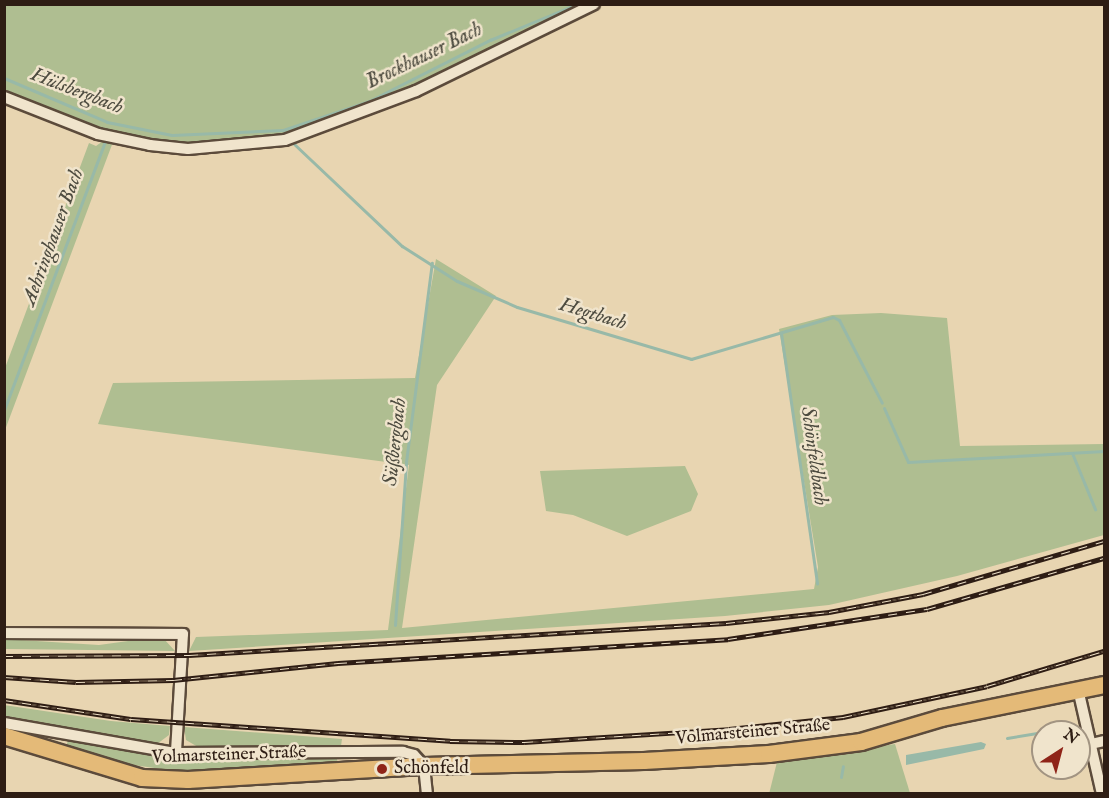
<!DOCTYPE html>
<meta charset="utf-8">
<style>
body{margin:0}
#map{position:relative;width:1109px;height:798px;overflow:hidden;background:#e8d5b1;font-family:"IM FELL English",serif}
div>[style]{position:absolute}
.green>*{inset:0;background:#afbe91}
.water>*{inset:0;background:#98b9a8}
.stream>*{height:3px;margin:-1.5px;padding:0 1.5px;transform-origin:1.5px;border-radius:1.5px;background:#98b9a8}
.roads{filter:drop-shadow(2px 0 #5c4b3b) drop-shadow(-2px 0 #5c4b3b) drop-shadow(0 2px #5c4b3b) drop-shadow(0 -2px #5c4b3b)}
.minor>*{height:10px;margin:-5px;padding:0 5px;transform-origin:5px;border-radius:5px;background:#f0e4cc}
.primary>*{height:16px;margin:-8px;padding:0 8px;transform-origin:8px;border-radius:8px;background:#e4ba78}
.rail>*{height:5px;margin-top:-2.5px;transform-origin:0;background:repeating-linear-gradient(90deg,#f0e4cc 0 9px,#2e1d14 0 18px);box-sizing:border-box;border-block:2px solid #2e1d14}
.dots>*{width:16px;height:16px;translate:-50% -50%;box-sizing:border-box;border:3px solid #f0e4cc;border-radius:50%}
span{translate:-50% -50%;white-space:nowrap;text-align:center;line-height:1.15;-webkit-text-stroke:5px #f0e4cc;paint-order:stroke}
.street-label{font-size:18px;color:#2e1d14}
.poi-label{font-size:18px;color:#2e1d14}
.left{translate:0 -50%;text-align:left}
.water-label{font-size:20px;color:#4e4c40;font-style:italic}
.frame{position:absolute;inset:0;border:6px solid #2e1d14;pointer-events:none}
.north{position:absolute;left:1031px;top:720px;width:60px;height:60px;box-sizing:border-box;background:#f0e4cc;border:2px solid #a29482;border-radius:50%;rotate:36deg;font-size:16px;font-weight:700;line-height:24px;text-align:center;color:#2e1d14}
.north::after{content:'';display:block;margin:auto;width:21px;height:27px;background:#8f2418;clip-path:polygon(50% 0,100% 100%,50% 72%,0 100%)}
</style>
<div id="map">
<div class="green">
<div style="clip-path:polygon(4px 5px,594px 5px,416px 91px,295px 136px,213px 147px,112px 138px,5px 97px)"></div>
<div style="clip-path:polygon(103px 141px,113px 142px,5px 430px,5px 368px,89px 143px,96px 146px)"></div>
<div style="clip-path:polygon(436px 259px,496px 296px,437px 385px,402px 628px,814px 589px,818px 567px,779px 329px,832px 315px,881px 313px,947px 318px,960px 446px,1104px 444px,1104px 535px,957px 576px,829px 605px,725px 616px,189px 651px,196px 637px,388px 630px,409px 465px,98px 424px,113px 383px,415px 378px)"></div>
<div style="clip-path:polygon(685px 466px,698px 494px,691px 511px,627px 536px,573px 515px,546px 511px,540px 471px)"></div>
<div style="clip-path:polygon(150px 638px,164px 639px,175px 651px,5px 649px,5px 639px,99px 645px)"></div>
<div style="clip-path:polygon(4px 705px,111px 721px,170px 726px,169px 735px,157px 744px,5px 716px)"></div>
<div style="clip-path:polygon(184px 727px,342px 739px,341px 746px,198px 747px,186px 740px)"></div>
<div style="clip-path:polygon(68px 741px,185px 759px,337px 759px,338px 764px,183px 772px,119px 763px,66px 746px)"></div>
<div style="clip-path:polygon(895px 744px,910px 793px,769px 794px,777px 762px)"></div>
</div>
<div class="water">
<div style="clip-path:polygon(981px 742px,986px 744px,984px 749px,906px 765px,906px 755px)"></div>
</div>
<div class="stream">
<div style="left:4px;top:78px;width:112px;rotate:23.1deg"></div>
<div style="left:107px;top:122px;width:66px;rotate:11.3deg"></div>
<div style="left:172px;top:135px;width:111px;rotate:-2.6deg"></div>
<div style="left:283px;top:130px;width:91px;rotate:-18.6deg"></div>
<div style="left:369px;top:101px;width:136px;rotate:-26.8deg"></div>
<div style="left:490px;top:40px;width:94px;rotate:-22.5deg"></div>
<div style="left:293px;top:143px;width:150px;rotate:43.4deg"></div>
<div style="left:402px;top:246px;width:65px;rotate:32.5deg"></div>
<div style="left:457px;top:281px;width:65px;rotate:23.4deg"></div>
<div style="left:517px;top:307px;width:182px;rotate:16.6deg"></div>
<div style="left:691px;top:359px;width:148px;rotate:-16.5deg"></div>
<div style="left:833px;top:317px;width:7px;rotate:27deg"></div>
<div style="left:839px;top:320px;width:93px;rotate:62.6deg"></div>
<div style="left:781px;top:333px;width:253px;rotate:81.8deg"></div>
<div style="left:884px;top:408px;width:59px;rotate:66deg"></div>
<div style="left:908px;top:462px;width:196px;rotate:-3.2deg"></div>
<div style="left:4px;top:410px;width:287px;rotate:-69.4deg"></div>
<div style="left:1072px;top:453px;width:61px;rotate:67.7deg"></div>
<div style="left:395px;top:625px;width:163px;rotate:-86.1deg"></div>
<div style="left:406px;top:462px;width:201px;rotate:-82.6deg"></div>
<div style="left:1007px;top:738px;width:49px;rotate:-9.5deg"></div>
<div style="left:841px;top:777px;width:11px;rotate:-80deg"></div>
</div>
<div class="roads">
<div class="minor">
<div style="left:4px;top:97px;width:101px;rotate:21.5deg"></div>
<div style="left:98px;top:134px;width:53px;rotate:11.9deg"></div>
<div style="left:150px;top:145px;width:38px;rotate:6deg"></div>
<div style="left:188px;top:149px;width:97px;rotate:-5.3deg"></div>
<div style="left:285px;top:140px;width:140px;rotate:-20.5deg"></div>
<div style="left:416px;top:91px;width:198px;rotate:-26deg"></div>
<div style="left:4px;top:633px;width:179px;rotate:0.3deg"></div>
<div style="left:183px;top:634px;width:119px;rotate:93.4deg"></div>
<div style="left:176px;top:753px;width:227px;rotate:-0.3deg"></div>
<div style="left:403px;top:752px;width:11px;rotate:15deg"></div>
<div style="left:414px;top:755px;width:15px;rotate:48deg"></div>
<div style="left:424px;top:766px;width:28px;rotate:84deg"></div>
<div style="left:1078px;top:689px;width:108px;rotate:77.1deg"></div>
<div style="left:4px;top:723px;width:175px;rotate:9.9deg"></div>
<div style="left:1091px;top:744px;width:13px;rotate:-13deg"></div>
</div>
<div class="primary">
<div style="left:4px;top:736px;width:144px;rotate:16.9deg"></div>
<div style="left:142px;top:778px;width:46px;rotate:2.5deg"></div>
<div style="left:188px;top:780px;width:236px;rotate:-3.4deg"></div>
<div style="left:424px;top:766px;width:220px;rotate:-1.3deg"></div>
<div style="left:644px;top:761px;width:125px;rotate:-3.2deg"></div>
<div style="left:769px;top:754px;width:93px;rotate:-7.4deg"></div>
<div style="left:861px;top:742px;width:84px;rotate:-16.5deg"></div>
<div style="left:942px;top:718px;width:165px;rotate:-11.5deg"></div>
</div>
</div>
<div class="rail">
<div style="left:4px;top:656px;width:185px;rotate:-0.3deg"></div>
<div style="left:189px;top:655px;width:538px;rotate:-3.41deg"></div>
<div style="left:726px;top:623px;width:104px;rotate:-6.1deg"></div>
<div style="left:829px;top:612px;width:96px;rotate:-10.8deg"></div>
<div style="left:923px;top:594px;width:189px;rotate:-16.3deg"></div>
<div style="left:4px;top:677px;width:72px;rotate:4deg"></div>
<div style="left:76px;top:682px;width:97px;rotate:-1.2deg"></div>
<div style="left:173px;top:680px;width:166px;rotate:-5.9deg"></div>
<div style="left:338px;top:663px;width:391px;rotate:-3.5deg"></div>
<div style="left:728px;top:639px;width:201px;rotate:-8.6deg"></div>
<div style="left:927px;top:609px;width:184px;rotate:-16.1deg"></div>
<div style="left:4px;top:700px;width:128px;rotate:8.5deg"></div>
<div style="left:131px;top:719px;width:320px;rotate:3.9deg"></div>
<div style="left:450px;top:741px;width:74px;rotate:0.8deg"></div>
<div style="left:524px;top:742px;width:205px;rotate:-3.6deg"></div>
<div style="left:729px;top:729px;width:115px;rotate:-6deg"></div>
<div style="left:843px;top:717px;width:147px;rotate:-12.1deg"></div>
<div style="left:987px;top:686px;width:122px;rotate:-16.7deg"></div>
</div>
<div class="dots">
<div style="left:382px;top:769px;background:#8f2418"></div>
</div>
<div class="street-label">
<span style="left:753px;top:733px;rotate:-5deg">Volmarsteiner Straße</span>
<span style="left:229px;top:756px;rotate:-2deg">Volmarsteiner Straße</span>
</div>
<div class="poi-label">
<span class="left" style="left:394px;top:769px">Schönfeld</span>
</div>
<div class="water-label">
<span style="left:424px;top:56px;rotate:-26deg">Brockhauser Bach</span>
<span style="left:77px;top:91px;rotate:21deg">Hülsbergbach</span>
<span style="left:53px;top:237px;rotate:-70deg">Aehringhauser Bach</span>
<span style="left:593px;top:314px;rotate:17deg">Hegtbach</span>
<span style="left:395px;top:442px;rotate:-84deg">Süßbergbach</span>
<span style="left:814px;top:456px;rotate:82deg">Schönfeldbach</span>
</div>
<div class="frame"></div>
<div class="north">N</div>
</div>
